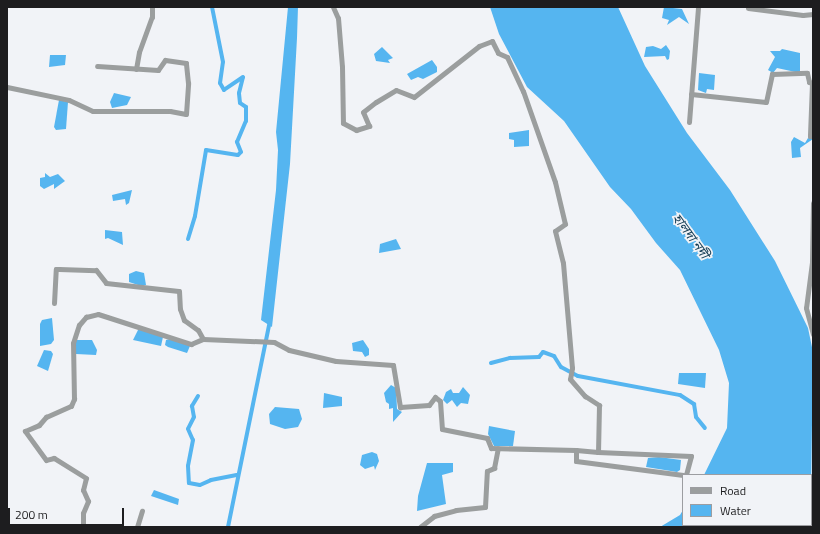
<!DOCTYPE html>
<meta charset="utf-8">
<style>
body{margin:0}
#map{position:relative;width:820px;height:534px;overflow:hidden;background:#f1f3f7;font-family:"Titillium Web","Noto Sans Bengali",sans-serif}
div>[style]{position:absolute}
.water>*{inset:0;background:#55b5f0}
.canal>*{height:4px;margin:-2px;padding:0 2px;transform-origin:2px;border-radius:2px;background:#55b5f0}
.minor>*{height:5px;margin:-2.5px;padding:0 2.5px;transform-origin:2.5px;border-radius:2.5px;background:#9b9e9e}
span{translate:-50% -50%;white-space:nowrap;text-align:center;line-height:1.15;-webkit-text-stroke:3.5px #f1f3f7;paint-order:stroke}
.water-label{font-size:13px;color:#123b53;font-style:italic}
.frame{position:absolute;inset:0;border:8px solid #1d1d1f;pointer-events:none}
.legend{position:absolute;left:682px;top:474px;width:130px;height:52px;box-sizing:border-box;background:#f1f3f7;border:1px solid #9c9da1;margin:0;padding:5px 7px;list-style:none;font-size:12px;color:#1d1d1f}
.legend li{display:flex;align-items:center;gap:8px;height:20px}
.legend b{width:20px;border:1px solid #9c9da1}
.scale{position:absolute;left:8px;top:508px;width:116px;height:18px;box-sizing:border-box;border:2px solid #1d1d1f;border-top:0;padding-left:5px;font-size:12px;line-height:14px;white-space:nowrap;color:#1d1d1f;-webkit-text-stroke:3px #f1f3f7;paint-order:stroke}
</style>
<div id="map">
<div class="water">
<div style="clip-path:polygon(288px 7px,298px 7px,297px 38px,290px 164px,272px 327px,261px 320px,276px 190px,278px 150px,276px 132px)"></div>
<div style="clip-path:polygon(490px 7px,618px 7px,645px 66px,687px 133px,730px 190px,775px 261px,808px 328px,813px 352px,811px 495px,811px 475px,704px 475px,727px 428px,729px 383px,719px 350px,680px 270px,656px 243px,631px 209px,610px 187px,564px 121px,527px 87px,499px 34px)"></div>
<div style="clip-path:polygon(664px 7px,682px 9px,689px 24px,679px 17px,667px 25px,669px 20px,662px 18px)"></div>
<div style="clip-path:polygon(666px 45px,670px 51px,669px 59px,667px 60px,665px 56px,644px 57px,646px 47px,653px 46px,661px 49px)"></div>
<div style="clip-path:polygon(382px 47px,393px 58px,388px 60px,390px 63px,376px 61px,374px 54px)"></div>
<div style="clip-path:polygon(782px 49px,800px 53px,800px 73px,777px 68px,773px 73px,768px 70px,775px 57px,770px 51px,780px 51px)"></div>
<div style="clip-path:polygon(50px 55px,66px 55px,65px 65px,49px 67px)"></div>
<div style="clip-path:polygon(432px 60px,437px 67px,437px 72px,423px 79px,418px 77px,411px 80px,407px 74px)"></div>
<div style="clip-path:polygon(699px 73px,715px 75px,714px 90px,707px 89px,706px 93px,698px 90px)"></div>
<div style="clip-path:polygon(114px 93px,131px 97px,127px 105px,112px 108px,110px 102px)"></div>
<div style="clip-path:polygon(59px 100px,68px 102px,66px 129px,56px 130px,54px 127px)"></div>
<div style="clip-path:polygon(529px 130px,529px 146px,514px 147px,514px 140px,509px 139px,509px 133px)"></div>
<div style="clip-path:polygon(794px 137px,805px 143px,808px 138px,813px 139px,800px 148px,801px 157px,792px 158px,791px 142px)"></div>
<div style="clip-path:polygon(45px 173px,50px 177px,58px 174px,65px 181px,54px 189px,54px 184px,44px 189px,40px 186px,40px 178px,45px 177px)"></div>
<div style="clip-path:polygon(132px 190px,129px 203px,126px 205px,125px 199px,113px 201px,112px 195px)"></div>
<div style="clip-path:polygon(105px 230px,122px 232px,123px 245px,108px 238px,105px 239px)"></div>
<div style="clip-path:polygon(396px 239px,401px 249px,379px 253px,380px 244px)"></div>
<div style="clip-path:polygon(136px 271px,144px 273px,146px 285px,141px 286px,129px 282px,129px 274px)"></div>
<div style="clip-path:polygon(52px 318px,54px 340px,51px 344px,40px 346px,40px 324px,42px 320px)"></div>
<div style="clip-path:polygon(139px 328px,163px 337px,161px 346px,133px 340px)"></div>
<div style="clip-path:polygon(170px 339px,190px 346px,187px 353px,168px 347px,165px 345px,166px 340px)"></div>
<div style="clip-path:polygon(76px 340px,92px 340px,97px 350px,96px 355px,76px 354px)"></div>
<div style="clip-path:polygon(363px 340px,369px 349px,369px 355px,365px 357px,362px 352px,353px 351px,352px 343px)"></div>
<div style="clip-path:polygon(44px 350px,51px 351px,53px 354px,48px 371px,37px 366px)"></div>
<div style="clip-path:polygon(679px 373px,706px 373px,705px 388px,678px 384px)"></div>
<div style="clip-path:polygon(391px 385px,396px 388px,397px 409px,402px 412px,393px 422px,393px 408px,389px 409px,389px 404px,386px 402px,384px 393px)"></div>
<div style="clip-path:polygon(463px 387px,470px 395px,468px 404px,461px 403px,457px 407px,452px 400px,447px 404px,443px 400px,446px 392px,451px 389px,453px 393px,459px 393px)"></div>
<div style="clip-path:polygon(324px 393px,342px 397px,342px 406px,323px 408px)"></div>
<div style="clip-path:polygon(275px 407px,299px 409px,302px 419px,298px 427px,285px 429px,270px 424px,269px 414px)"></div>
<div style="clip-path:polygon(489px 426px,515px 431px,513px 446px,494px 446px,488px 434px)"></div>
<div style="clip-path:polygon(372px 452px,377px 454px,379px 461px,375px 470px,374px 466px,365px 469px,360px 465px,362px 455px)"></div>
<div style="clip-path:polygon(659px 457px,681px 460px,680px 470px,677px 472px,646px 467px,648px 458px)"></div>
<div style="clip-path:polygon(427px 463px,453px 463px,453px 472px,442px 475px,446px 504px,417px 511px,418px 496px)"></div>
<div style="clip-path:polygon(154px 490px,179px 499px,178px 505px,151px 496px)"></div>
<div style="clip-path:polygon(683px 510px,683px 525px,789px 525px,660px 527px,680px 515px)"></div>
</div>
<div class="canal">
<div style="left:188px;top:239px;width:24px;rotate:-73deg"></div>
<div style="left:195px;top:216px;width:67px;rotate:-80.5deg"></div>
<div style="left:206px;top:150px;width:32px;rotate:9deg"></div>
<div style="left:238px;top:155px;width:4px;rotate:-45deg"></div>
<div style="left:241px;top:152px;width:11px;rotate:-112deg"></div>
<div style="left:237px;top:142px;width:23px;rotate:-67deg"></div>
<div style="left:246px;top:121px;width:14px;rotate:-90deg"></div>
<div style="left:246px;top:107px;width:7px;rotate:-146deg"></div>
<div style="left:240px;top:103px;width:10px;rotate:-96deg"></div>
<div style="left:239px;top:93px;width:16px;rotate:-76deg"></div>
<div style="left:243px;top:77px;width:23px;rotate:146deg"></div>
<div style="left:224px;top:90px;width:8px;rotate:-120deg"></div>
<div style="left:220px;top:83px;width:21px;rotate:-82deg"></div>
<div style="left:223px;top:62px;width:56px;rotate:-101.3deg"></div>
<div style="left:491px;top:363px;width:20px;rotate:-15deg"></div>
<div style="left:510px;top:358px;width:29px;rotate:-2deg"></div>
<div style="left:539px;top:357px;width:6px;rotate:-51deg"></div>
<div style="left:543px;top:352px;width:12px;rotate:20deg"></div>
<div style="left:554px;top:356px;width:13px;rotate:58deg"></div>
<div style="left:561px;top:367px;width:19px;rotate:28deg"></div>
<div style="left:578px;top:376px;width:104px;rotate:10.6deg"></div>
<div style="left:680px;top:395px;width:17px;rotate:33deg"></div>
<div style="left:694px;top:404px;width:13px;rotate:81deg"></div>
<div style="left:696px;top:417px;width:14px;rotate:51deg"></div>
<div style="left:198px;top:396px;width:12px;rotate:121deg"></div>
<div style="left:192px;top:406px;width:11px;rotate:80deg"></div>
<div style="left:194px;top:417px;width:13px;rotate:117deg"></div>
<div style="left:188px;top:429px;width:12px;rotate:66deg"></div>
<div style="left:193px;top:440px;width:26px;rotate:101deg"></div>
<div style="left:188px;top:466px;width:17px;rotate:87deg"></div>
<div style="left:189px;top:483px;width:11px;rotate:10deg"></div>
<div style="left:200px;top:485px;width:12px;rotate:-24deg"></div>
<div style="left:211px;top:480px;width:26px;rotate:-11deg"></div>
<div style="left:228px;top:527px;width:211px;rotate:-78.5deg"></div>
</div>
<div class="minor">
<div style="left:333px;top:7px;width:12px;rotate:66deg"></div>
<div style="left:338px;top:18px;width:49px;rotate:85.3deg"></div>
<div style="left:342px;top:67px;width:56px;rotate:89deg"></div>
<div style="left:343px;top:123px;width:15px;rotate:28deg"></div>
<div style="left:356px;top:130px;width:14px;rotate:-17deg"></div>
<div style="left:369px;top:126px;width:15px;rotate:-113deg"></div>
<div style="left:363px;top:112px;width:16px;rotate:-38deg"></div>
<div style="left:376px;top:102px;width:23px;rotate:-31deg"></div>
<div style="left:396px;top:90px;width:19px;rotate:21deg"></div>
<div style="left:414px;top:97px;width:83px;rotate:-38.1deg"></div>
<div style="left:479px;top:46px;width:14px;rotate:-21deg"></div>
<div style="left:492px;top:41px;width:13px;rotate:63deg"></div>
<div style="left:498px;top:53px;width:10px;rotate:24deg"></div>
<div style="left:507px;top:57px;width:38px;rotate:65deg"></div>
<div style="left:523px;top:91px;width:96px;rotate:70.6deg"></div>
<div style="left:555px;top:182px;width:43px;rotate:76.6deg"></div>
<div style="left:565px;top:224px;width:12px;rotate:145deg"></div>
<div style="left:555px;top:231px;width:33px;rotate:76deg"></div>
<div style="left:563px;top:263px;width:105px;rotate:85.1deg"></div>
<div style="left:572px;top:368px;width:11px;rotate:100deg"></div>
<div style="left:570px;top:379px;width:23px;rotate:49deg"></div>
<div style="left:585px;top:396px;width:17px;rotate:33deg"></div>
<div style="left:599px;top:405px;width:47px;rotate:91.2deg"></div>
<div style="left:598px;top:452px;width:93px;rotate:2.5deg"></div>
<div style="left:691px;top:456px;width:20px;rotate:105deg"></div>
<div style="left:748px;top:8px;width:55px;rotate:7.3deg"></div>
<div style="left:803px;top:15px;width:10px;rotate:-6deg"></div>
<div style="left:136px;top:69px;width:17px;rotate:-80deg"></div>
<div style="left:139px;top:52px;width:37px;rotate:-70deg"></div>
<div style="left:152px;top:17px;width:10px;rotate:-90deg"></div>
<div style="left:7px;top:87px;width:63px;rotate:11.8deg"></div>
<div style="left:69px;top:100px;width:26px;rotate:25deg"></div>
<div style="left:93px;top:111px;width:77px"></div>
<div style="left:170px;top:111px;width:16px;rotate:11deg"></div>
<div style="left:186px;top:114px;width:31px;rotate:-86deg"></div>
<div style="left:188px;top:83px;width:20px;rotate:-96deg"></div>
<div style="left:186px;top:63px;width:21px;rotate:-172deg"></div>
<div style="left:165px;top:60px;width:12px;rotate:125deg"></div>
<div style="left:158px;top:70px;width:61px;rotate:-176.2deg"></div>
<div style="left:691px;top:94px;width:75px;rotate:6.1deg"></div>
<div style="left:766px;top:102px;width:29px;rotate:-78deg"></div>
<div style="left:772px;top:74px;width:35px;rotate:-2deg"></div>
<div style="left:807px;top:73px;width:9px;rotate:77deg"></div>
<div style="left:809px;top:82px;width:3px;rotate:18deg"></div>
<div style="left:812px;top:83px;width:53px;rotate:92.2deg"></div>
<div style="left:810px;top:136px;width:3px"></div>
<div style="left:689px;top:122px;width:115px;rotate:-85.5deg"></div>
<div style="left:813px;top:203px;width:59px;rotate:91deg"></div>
<div style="left:812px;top:262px;width:46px;rotate:97.4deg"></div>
<div style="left:806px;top:308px;width:27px;rotate:75deg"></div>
<div style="left:54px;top:303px;width:34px;rotate:-87deg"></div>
<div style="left:56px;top:269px;width:3px"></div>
<div style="left:59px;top:269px;width:37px;rotate:2deg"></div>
<div style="left:96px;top:270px;width:16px;rotate:52deg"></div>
<div style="left:106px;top:283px;width:73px;rotate:6.3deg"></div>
<div style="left:179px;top:291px;width:18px;rotate:87deg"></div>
<div style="left:180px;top:309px;width:12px;rotate:70deg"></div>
<div style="left:184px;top:320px;width:17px;rotate:36deg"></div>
<div style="left:198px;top:330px;width:10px;rotate:61deg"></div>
<div style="left:203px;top:339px;width:71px;rotate:2.4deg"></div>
<div style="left:274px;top:342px;width:17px;rotate:28deg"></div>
<div style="left:289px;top:350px;width:48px;rotate:13.2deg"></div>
<div style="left:336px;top:361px;width:57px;rotate:4deg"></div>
<div style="left:393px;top:365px;width:43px;rotate:80.5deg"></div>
<div style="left:400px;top:407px;width:29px;rotate:-4deg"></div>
<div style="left:429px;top:405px;width:10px;rotate:-53deg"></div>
<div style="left:435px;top:397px;width:6px;rotate:39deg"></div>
<div style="left:440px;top:401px;width:28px;rotate:86deg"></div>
<div style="left:442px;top:429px;width:46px;rotate:11.3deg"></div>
<div style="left:487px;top:438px;width:11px;rotate:68deg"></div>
<div style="left:491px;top:448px;width:85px;rotate:1.3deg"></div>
<div style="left:576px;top:450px;width:11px;rotate:90deg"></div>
<div style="left:576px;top:461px;width:108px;rotate:7.5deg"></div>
<div style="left:576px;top:450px;width:22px;rotate:5deg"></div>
<div style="left:83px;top:527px;width:14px;rotate:-90deg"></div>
<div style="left:83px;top:513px;width:13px;rotate:-67deg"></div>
<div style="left:88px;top:501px;width:12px;rotate:-114deg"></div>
<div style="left:83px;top:490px;width:12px;rotate:-76deg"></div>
<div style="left:86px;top:478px;width:38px;rotate:-148deg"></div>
<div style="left:54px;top:458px;width:8px;rotate:166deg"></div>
<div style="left:46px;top:460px;width:36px;rotate:-126deg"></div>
<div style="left:25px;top:431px;width:15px;rotate:-23deg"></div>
<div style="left:39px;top:425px;width:11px;rotate:-49deg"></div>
<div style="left:46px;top:417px;width:27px;rotate:-24deg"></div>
<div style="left:71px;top:406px;width:8px;rotate:-67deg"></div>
<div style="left:74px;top:399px;width:56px;rotate:-91deg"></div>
<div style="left:73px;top:343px;width:19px;rotate:-72deg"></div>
<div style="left:79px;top:325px;width:11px;rotate:-49deg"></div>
<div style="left:86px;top:317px;width:12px;rotate:-14deg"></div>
<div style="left:98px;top:314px;width:98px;rotate:17.9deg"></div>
<div style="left:191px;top:344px;width:13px;rotate:-23deg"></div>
<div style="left:137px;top:527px;width:17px;rotate:-73deg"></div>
<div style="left:420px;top:527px;width:18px;rotate:-38deg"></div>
<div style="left:434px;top:516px;width:23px;rotate:-15deg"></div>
<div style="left:456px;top:510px;width:29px;rotate:-6deg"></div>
<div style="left:485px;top:507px;width:36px;rotate:-87deg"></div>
<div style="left:487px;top:471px;width:8px;rotate:-23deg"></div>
<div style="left:494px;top:468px;width:20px;rotate:-79deg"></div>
</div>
<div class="water-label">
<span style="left:691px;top:236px;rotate:54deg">হালদা নদী</span>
</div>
<div class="frame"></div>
<ul class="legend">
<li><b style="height:5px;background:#9b9e9e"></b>Road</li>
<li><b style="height:11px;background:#55b5f0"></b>Water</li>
</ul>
<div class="scale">200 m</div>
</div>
